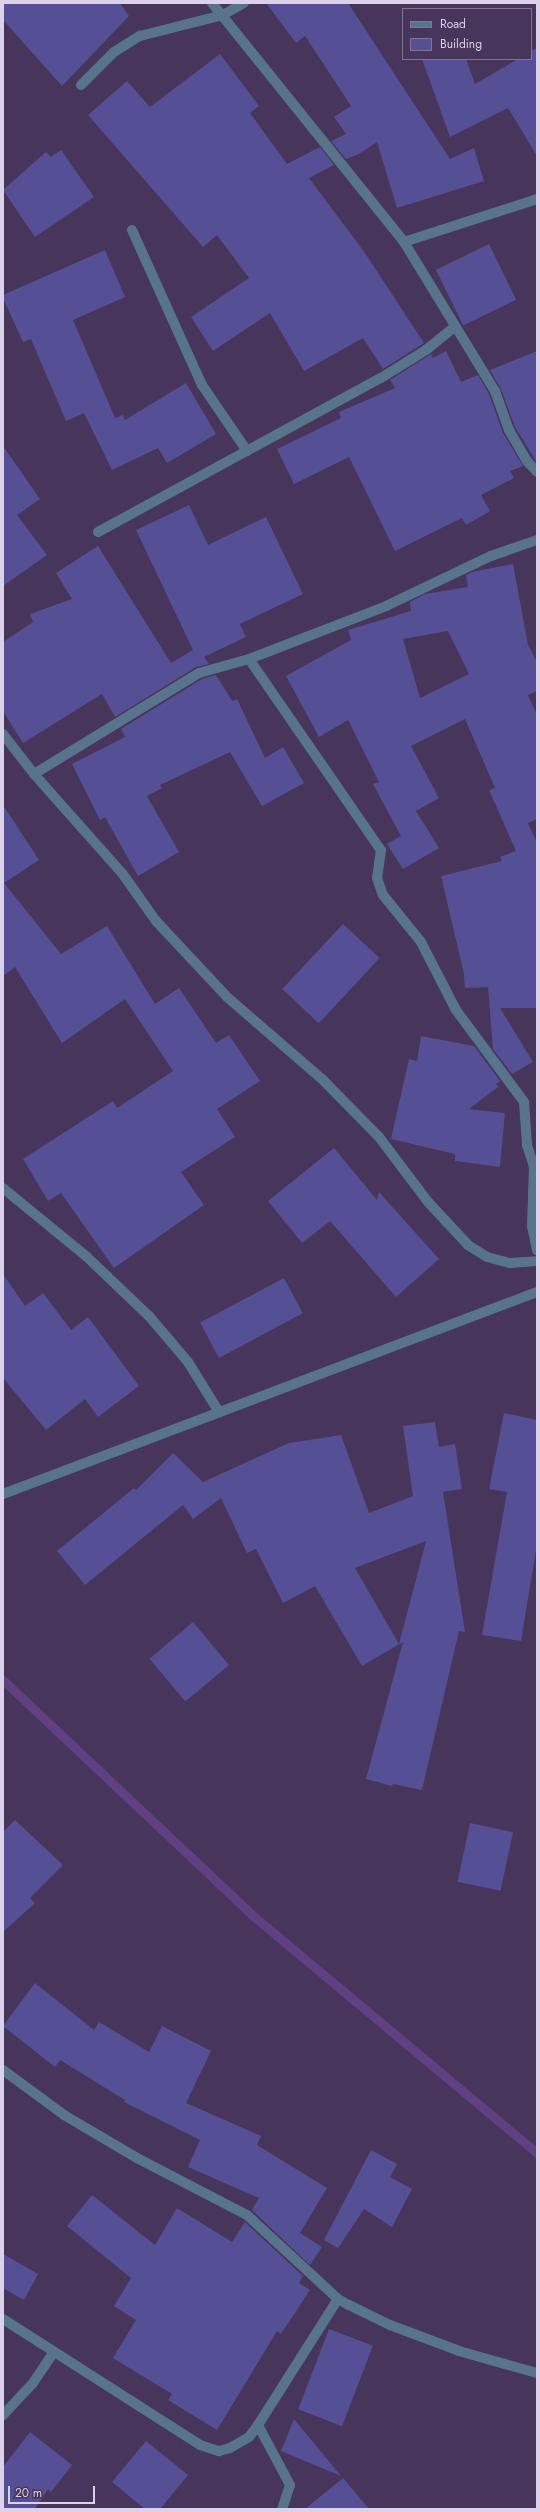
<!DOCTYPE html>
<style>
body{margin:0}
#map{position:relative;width:540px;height:2512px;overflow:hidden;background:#47355b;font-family:Jost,sans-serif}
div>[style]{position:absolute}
.stream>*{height:9px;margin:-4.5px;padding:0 4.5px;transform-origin:4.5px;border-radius:4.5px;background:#603f82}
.building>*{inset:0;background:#554f95;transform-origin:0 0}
.minor>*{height:10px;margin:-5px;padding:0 5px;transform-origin:5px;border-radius:5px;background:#58748c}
span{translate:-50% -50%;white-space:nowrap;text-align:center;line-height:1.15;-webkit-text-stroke:3px #47355b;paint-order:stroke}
.frame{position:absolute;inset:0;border:4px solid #dbd1e8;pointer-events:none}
.legend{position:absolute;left:402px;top:8px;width:130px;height:52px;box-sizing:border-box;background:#47355b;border:1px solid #827393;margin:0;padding:5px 7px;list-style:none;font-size:12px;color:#dbd1e8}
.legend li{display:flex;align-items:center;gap:8px;height:20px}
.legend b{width:20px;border:1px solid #827393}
.scale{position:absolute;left:8px;top:2486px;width:87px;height:18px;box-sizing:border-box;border:2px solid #dbd1e8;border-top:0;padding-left:5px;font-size:12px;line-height:14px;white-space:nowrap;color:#dbd1e8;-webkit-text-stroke:3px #47355b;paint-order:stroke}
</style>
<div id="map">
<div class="stream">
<div style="left:3px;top:1680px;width:341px;rotate:43.3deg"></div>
<div style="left:251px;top:1914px;width:373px;rotate:39.9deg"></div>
</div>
<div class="building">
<div style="clip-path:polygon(3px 3px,120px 3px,129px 16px,62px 86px,3px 20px)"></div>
<div style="clip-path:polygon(266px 3px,348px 3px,450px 159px,474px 148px,484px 181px,397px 208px,377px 142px,359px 154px,346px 159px,331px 141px,346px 134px,334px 117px,351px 106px,305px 36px,296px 43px)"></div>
<div style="clip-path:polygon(537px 48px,537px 156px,508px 108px,450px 137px,422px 59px,466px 59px,475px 84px,518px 59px,531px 59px,531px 51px)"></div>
<div style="clip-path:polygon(220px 54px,259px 106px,250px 113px,287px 164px,320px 147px,334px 165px,309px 178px,365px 253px,424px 343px,383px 369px,363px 338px,304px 371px,270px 313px,213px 351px,191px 317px,249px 278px,217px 235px,203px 247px,88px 115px,127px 81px,150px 107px)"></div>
<div style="clip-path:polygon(61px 150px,94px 197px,35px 237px,3px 190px,46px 152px,51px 157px)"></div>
<div style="left:489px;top:244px;width:62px;height:59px;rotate:64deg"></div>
<div style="clip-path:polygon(105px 250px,125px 297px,73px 320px,115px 418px,123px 415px,125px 420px,186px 383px,216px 434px,167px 463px,158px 448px,112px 470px,84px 413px,66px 421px,31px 339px,23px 342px,3px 298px,3px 295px)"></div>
<div style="clip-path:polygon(446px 351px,461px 382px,478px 375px,489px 394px,503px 433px,523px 466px,510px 471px,514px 478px,481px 495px,490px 511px,466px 525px,462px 518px,395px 551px,349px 457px,294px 484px,277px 449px,341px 418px,339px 412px,395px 388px,390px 380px,431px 354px,433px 358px)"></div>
<div style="clip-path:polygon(537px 351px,537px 460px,536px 461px,515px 427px,501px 389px,490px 370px)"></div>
<div style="clip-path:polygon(3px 446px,40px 499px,17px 515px,47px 555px,3px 586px)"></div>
<div style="clip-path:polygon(189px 505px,208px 545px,266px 517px,303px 594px,240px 624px,246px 637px,204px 657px,209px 664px,196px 667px,115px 717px,102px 694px,23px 743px,3px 711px,3px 642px,33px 622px,30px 614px,72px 599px,56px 573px,98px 546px,171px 663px,193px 650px,136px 530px)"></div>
<div style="clip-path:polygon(evenodd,513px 564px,528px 645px,537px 662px,537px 691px,528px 695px,537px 715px,537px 819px,528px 823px,537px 843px,537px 1008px,500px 1008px,533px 1062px,512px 1074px,493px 1049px,488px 987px,465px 988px,464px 974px,441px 876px,502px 861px,500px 857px,516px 851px,489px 790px,495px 788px,465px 719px,411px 746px,439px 798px,416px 811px,439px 848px,403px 869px,387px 844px,401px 836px,373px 784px,379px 782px,348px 720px,319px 737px,286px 676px,351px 640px,348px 630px,411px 611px,410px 602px,425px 594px,468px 587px,466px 575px,472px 572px,513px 564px,448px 631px,469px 674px,420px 698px,403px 639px,448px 631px)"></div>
<div style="clip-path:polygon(216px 675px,232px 701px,237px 699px,265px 758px,283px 747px,304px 783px,262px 806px,230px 752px,160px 785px,162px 788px,147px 796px,179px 852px,138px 876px,105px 817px,100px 820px,72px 764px,125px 737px,121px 729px,202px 679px)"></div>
<div style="clip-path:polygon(3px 805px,39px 860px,4px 883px,61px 954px,107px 926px,155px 1004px,179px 988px,216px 1043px,229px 1035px,260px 1081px,217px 1109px,235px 1137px,181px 1172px,204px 1205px,114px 1268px,61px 1193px,48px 1201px,23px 1159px,113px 1101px,117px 1108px,173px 1071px,125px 999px,62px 1043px,15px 967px,3px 976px)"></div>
<div style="left:343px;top:924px;width:50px;height:89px;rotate:43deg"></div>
<div style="clip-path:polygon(421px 1036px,474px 1046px,500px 1081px,496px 1084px,498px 1087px,469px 1109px,505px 1113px,500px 1167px,455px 1161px,455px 1154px,391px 1139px,409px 1059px,417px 1061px)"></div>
<div style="clip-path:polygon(334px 1148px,377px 1200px,379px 1192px,439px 1259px,396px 1297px,330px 1221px,302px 1243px,268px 1201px)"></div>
<div style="clip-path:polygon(3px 1274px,25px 1306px,43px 1293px,71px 1330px,88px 1317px,139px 1386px,98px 1417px,85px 1399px,46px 1430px,3px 1378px)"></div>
<div style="left:284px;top:1278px;width:40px;height:95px;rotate:62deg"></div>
<div style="clip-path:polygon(504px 1413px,537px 1420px,537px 1544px,521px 1641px,482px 1635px,507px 1492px,489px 1489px)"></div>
<div style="clip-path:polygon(evenodd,435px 1422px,439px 1447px,455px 1444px,462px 1489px,443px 1492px,465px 1632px,459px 1631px,422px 1790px,393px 1784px,392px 1786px,366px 1779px,403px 1642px,362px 1666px,315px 1586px,283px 1603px,256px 1549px,247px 1553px,221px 1498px,193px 1519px,183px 1505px,85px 1585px,57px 1551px,134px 1488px,136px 1490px,173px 1453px,203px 1482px,289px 1443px,341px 1435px,369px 1513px,413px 1496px,403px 1426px,435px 1422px,426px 1541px,399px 1644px,355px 1568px,426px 1541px)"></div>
<div style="left:193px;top:1622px;width:56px;height:57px;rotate:50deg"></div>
<div style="clip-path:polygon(15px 1820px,63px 1865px,30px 1898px,35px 1903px,3px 1932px,3px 1832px)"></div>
<div style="left:470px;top:1823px;width:44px;height:60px;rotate:12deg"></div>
<div style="clip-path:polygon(35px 1983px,94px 2030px,99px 2022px,149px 2052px,162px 2026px,211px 2051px,186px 2103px,261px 2136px,257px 2145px,327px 2188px,300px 2233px,322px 2247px,310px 2265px,252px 2210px,259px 2198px,188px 2167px,200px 2140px,124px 2102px,125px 2100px,60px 2060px,55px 2067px,3px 2026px)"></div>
<div style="clip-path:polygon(371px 2150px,397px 2164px,390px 2177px,412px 2189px,392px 2227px,364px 2209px,338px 2248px,324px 2240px)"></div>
<div style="clip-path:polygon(92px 2195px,155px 2245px,177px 2208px,232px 2242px,245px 2222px,303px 2276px,299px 2283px,310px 2290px,281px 2334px,277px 2331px,217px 2430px,168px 2400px,172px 2394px,113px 2358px,136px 2320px,114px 2306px,131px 2278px,67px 2226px)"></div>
<div style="clip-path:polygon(3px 2254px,38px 2274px,24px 2300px,3px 2288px)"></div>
<div style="left:329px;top:2329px;width:47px;height:86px;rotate:21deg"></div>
<div style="clip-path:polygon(294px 2419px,341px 2476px,281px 2451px)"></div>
<div style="clip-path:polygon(30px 2432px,72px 2465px,51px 2492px,48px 2489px,35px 2509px,3px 2509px,3px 2467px)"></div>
<div style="clip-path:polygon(146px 2441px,188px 2475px,160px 2509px,145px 2509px,112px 2482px)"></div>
<div style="clip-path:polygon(343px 2478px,369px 2509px,305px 2509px)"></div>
</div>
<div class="minor">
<div style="left:212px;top:3px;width:307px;rotate:51.2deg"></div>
<div style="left:404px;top:242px;width:175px;rotate:58.6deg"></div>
<div style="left:495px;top:391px;width:41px;rotate:70.3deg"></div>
<div style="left:509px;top:430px;width:34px;rotate:60deg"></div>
<div style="left:526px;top:460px;width:16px;rotate:47deg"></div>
<div style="left:81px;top:85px;width:47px;rotate:-45deg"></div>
<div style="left:114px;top:52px;width:31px;rotate:-32deg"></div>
<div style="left:140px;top:36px;width:86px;rotate:-14.2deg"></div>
<div style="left:223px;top:15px;width:24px;rotate:-30deg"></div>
<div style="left:132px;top:230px;width:170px;rotate:65.7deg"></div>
<div style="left:202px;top:385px;width:80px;rotate:55.7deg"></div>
<div style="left:404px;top:242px;width:140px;rotate:-17.9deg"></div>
<div style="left:98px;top:532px;width:322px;rotate:-28.6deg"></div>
<div style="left:381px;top:378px;width:53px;rotate:-31.9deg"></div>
<div style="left:426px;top:350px;width:36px;rotate:-39deg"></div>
<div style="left:249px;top:659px;width:232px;rotate:55.4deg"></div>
<div style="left:381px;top:850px;width:28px;rotate:98deg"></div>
<div style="left:377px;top:878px;width:18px;rotate:71deg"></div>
<div style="left:383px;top:895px;width:60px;rotate:51deg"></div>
<div style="left:421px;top:942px;width:76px;rotate:62.8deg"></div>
<div style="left:456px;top:1010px;width:114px;rotate:53.5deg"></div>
<div style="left:524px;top:1102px;width:43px;rotate:86deg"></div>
<div style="left:527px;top:1145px;width:22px;rotate:72deg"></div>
<div style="left:534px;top:1166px;width:60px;rotate:91.9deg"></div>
<div style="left:532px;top:1226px;width:25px;rotate:78deg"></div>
<div style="left:3px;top:734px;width:51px;rotate:52.2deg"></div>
<div style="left:34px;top:774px;width:132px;rotate:48.4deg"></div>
<div style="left:122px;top:873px;width:59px;rotate:54.7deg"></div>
<div style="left:156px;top:921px;width:104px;rotate:46.9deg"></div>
<div style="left:227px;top:997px;width:125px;rotate:40.8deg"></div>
<div style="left:322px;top:1079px;width:81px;rotate:45.5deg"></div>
<div style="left:379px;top:1137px;width:83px;rotate:52.9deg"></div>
<div style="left:429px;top:1203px;width:57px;rotate:47.1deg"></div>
<div style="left:468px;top:1245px;width:22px;rotate:32deg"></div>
<div style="left:487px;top:1257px;width:24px;rotate:15deg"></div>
<div style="left:510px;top:1263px;width:27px;rotate:-4deg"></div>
<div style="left:34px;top:774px;width:193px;rotate:-31.5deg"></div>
<div style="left:199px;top:673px;width:52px;rotate:-15.6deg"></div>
<div style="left:249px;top:659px;width:147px;rotate:-21.1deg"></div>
<div style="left:386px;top:606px;width:116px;rotate:-25.5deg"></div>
<div style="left:491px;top:556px;width:49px;rotate:-19.2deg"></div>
<div style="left:3px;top:1188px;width:109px;rotate:39.4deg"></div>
<div style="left:87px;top:1257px;width:86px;rotate:43.6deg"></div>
<div style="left:149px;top:1316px;width:60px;rotate:49.7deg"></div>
<div style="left:188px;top:1362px;width:59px;rotate:58.2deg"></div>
<div style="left:3px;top:1494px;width:571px;rotate:-20.72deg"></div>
<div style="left:3px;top:2070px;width:76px;rotate:36.4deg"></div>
<div style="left:64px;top:2115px;width:85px;rotate:30.5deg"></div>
<div style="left:137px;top:2158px;width:124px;rotate:27.4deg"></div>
<div style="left:247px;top:2215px;width:124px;rotate:42.7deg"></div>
<div style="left:338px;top:2299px;width:13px;rotate:29deg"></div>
<div style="left:349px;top:2305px;width:46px;rotate:26deg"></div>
<div style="left:390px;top:2325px;width:74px;rotate:20.6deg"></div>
<div style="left:459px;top:2351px;width:81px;rotate:15.8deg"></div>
<div style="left:3px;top:2319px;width:234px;rotate:32.6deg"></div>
<div style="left:200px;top:2445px;width:20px;rotate:18deg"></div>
<div style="left:219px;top:2451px;width:11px;rotate:-15deg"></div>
<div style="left:230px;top:2448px;width:22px;rotate:-30deg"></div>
<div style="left:249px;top:2437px;width:15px;rotate:-53deg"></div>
<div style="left:258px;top:2425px;width:149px;rotate:-57.6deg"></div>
<div style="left:3px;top:2415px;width:44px;rotate:-46.8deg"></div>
<div style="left:33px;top:2383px;width:37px;rotate:-56deg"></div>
<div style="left:258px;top:2425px;width:68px;rotate:61.9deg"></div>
<div style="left:290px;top:2485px;width:25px;rotate:108deg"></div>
</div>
<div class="frame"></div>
<ul class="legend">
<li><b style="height:5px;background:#58748c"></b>Road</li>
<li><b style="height:11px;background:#554f95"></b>Building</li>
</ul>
<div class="scale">20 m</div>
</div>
